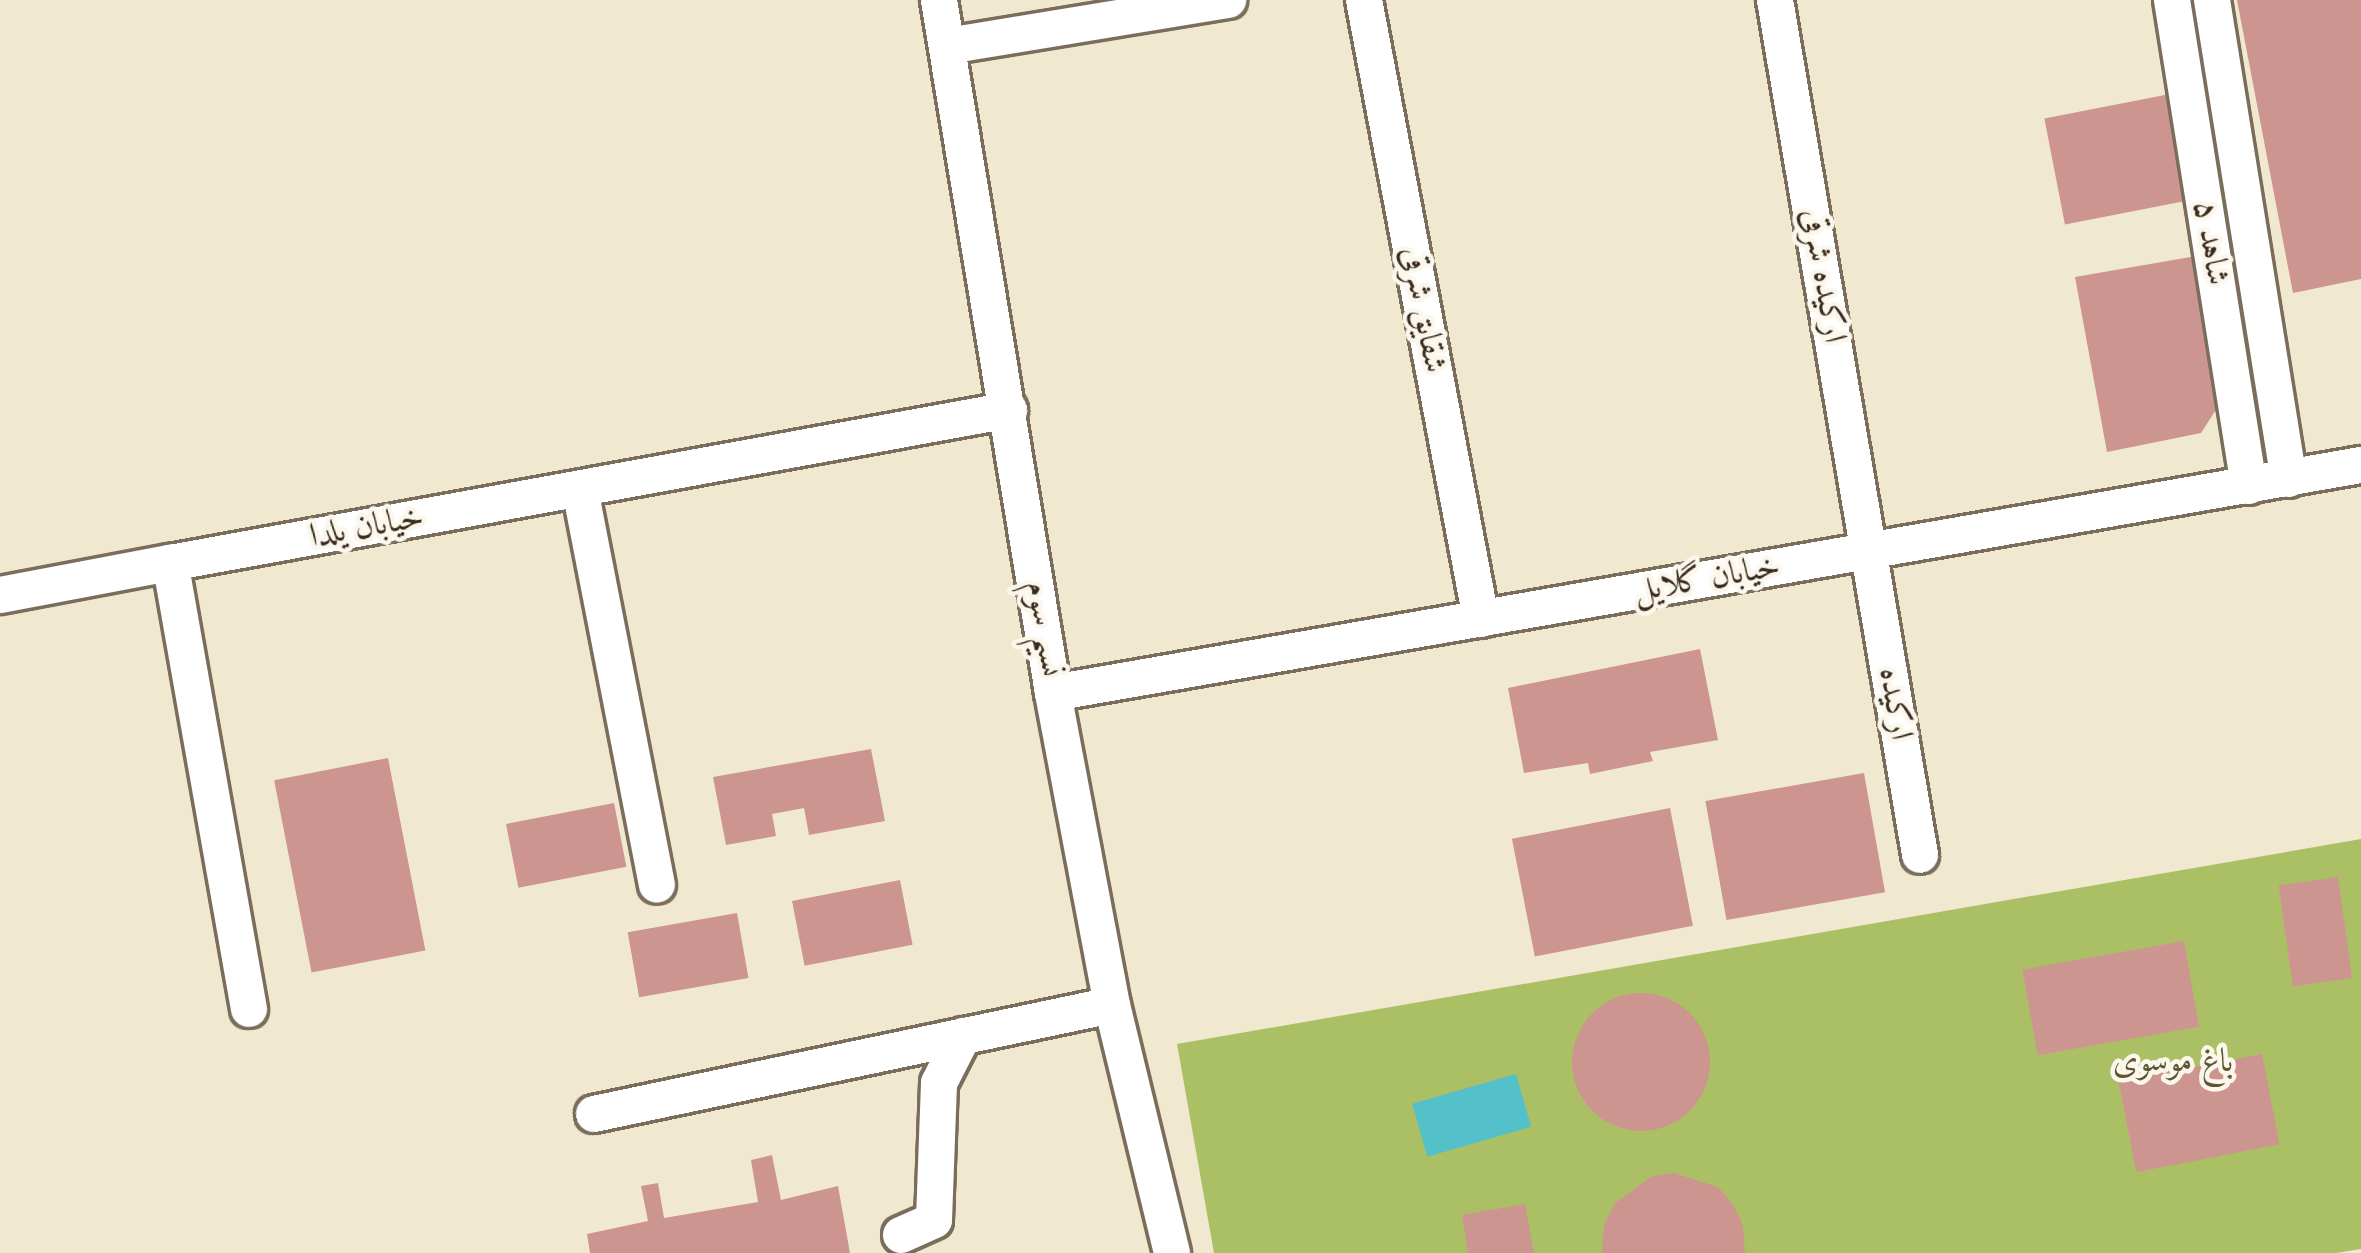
<!DOCTYPE html>
<meta charset="utf-8">
<style>
body{margin:0}
#map{position:relative;width:2361px;height:1253px;overflow:hidden;background:#f1e9cf;font-family:"Old Standard TT",Amiri,serif}
div>[style]{position:absolute}
.green>*{inset:0;background:#abc065}
.water>*{inset:0;background:#53c0ca;transform-origin:0 0}
.building>*{inset:0;background:#cd958f;transform-origin:0 0}
.round{border-radius:50%}
.roads{filter:drop-shadow(3px 0 #7b6d5c) drop-shadow(-3px 0 #7b6d5c) drop-shadow(0 3px #7b6d5c) drop-shadow(0 -3px #7b6d5c)}
.street>*{height:36px;margin:-18px;padding:0 18px;transform-origin:18px;border-radius:18px;background:#fff}
span{translate:-50% -50%;white-space:nowrap;text-align:center;line-height:1.15;-webkit-text-stroke:9px #fbf7ec;paint-order:stroke}
.street-label{font-size:33px;color:#3b2a1e}
.park-label{font-size:33px;color:#5d5733}
</style>
<div id="map">
<div class="green">
<div style="clip-path:polygon(2361px 839px,2361px 1249px,2336px 1253px,1214px 1253px,1177px 1044px)"></div>
</div>
<div class="water">
<div style="left:1516px;top:1074px;width:55px;height:108px;rotate:74deg"></div>
</div>
<div class="building">
<div style="clip-path:polygon(2237px 0,2361px 0,2361px 279px,2293px 293px)"></div>
<div style="left:2170px;top:94px;width:108px;height:128px;rotate:79deg"></div>
<div style="clip-path:polygon(2202px 255px,2228px 391px,2201px 433px,2107px 452px,2075px 277px)"></div>
<div style="clip-path:polygon(1700px 649px,1718px 740px,1650px 752px,1653px 761px,1590px 774px,1588px 763px,1524px 773px,1508px 688px)"></div>
<div style="clip-path:polygon(871px 749px,885px 821px,809px 835px,804px 808px,772px 814px,776px 836px,726px 845px,713px 777px)"></div>
<div style="left:388px;top:758px;width:196px;height:116px;rotate:79deg"></div>
<div style="left:1864px;top:773px;width:121px;height:161px;rotate:80deg"></div>
<div style="left:614px;top:803px;width:65px;height:110px;rotate:79deg"></div>
<div style="left:1670px;top:808px;width:120px;height:161px;rotate:79deg"></div>
<div style="left:2338px;top:877px;width:102px;height:60px;rotate:82deg"></div>
<div style="left:900px;top:880px;width:66px;height:110px;rotate:79deg"></div>
<div style="left:737px;top:913px;width:66px;height:111px;rotate:80deg"></div>
<div style="left:2184px;top:941px;width:87px;height:164px;rotate:80deg"></div>
<div class="round" style="left:1572px;top:993px;width:138px;height:138px"></div>
<div style="left:2262px;top:1054px;width:92px;height:146px;rotate:79deg"></div>
<div style="clip-path:polygon(772px 1155px,781px 1200px,838px 1186px,850px 1253px,590px 1253px,587px 1234px,648px 1221px,641px 1186px,658px 1183px,664px 1218px,758px 1202px,751px 1160px)"></div>
<div style="clip-path:polygon(1674px 1173px,1718px 1187px,1733px 1204px,1743px 1225px,1745px 1253px,1602px 1253px,1604px 1224px,1615px 1203px,1652px 1176px)"></div>
<div style="clip-path:polygon(1525px 1204px,1534px 1253px,1468px 1253px,1462px 1215px)"></div>
</div>
<div class="roads">
<div class="street">
<div style="left:939px;top:0;width:702px;rotate:80.66deg"></div>
<div style="left:1053px;top:693px;width:318px;rotate:79.3deg"></div>
<div style="left:1112px;top:1005px;width:255px;rotate:76.4deg"></div>
<div style="left:1364px;top:0;width:630px;rotate:79.3deg"></div>
<div style="left:1775px;top:0;width:867px;rotate:80.37deg"></div>
<div style="left:2172px;top:0;width:492px;rotate:81deg"></div>
<div style="left:2212px;top:0;width:485px;rotate:80.9deg"></div>
<div style="left:947px;top:46px;width:285px;rotate:-9.3deg"></div>
<div style="left:580px;top:489px;width:403px;rotate:79deg"></div>
<div style="left:0;top:595px;width:173px;rotate:-10.7deg"></div>
<div style="left:1053px;top:693px;width:1328px;rotate:-9.89deg"></div>
<div style="left:249px;top:1009px;width:453px;rotate:-100deg"></div>
<div style="left:170px;top:563px;width:853px;rotate:-10.33deg"></div>
<div style="left:594px;top:1114px;width:529px;rotate:-11.88deg"></div>
<div style="left:901px;top:1235px;width:36px;rotate:-24deg"></div>
<div style="left:934px;top:1220px;width:137px;rotate:-87.9deg"></div>
<div style="left:939px;top:1083px;width:53px;rotate:-62.9deg"></div>
</div>
</div>
<div class="street-label">
<span style="left:2210px;top:243px;rotate:81deg">شاهد ۵</span>
<span style="left:1822px;top:276px;rotate:80deg">ارکیده شرقی</span>
<span style="left:1422px;top:310px;rotate:79deg">شقایق شرقی</span>
<span style="left:367px;top:528px;rotate:-10deg">خیابان یلدا</span>
<span style="left:1707px;top:580px;rotate:-10deg">خیابان گلایل</span>
<span style="left:1043px;top:629px;rotate:81deg">نسیم سوم</span>
<span style="left:1894px;top:704px;rotate:80deg">ارکیده</span>
</div>
<div class="park-label">
<span style="left:2173px;top:1063px">باغ موسوی</span>
</div>
</div>
